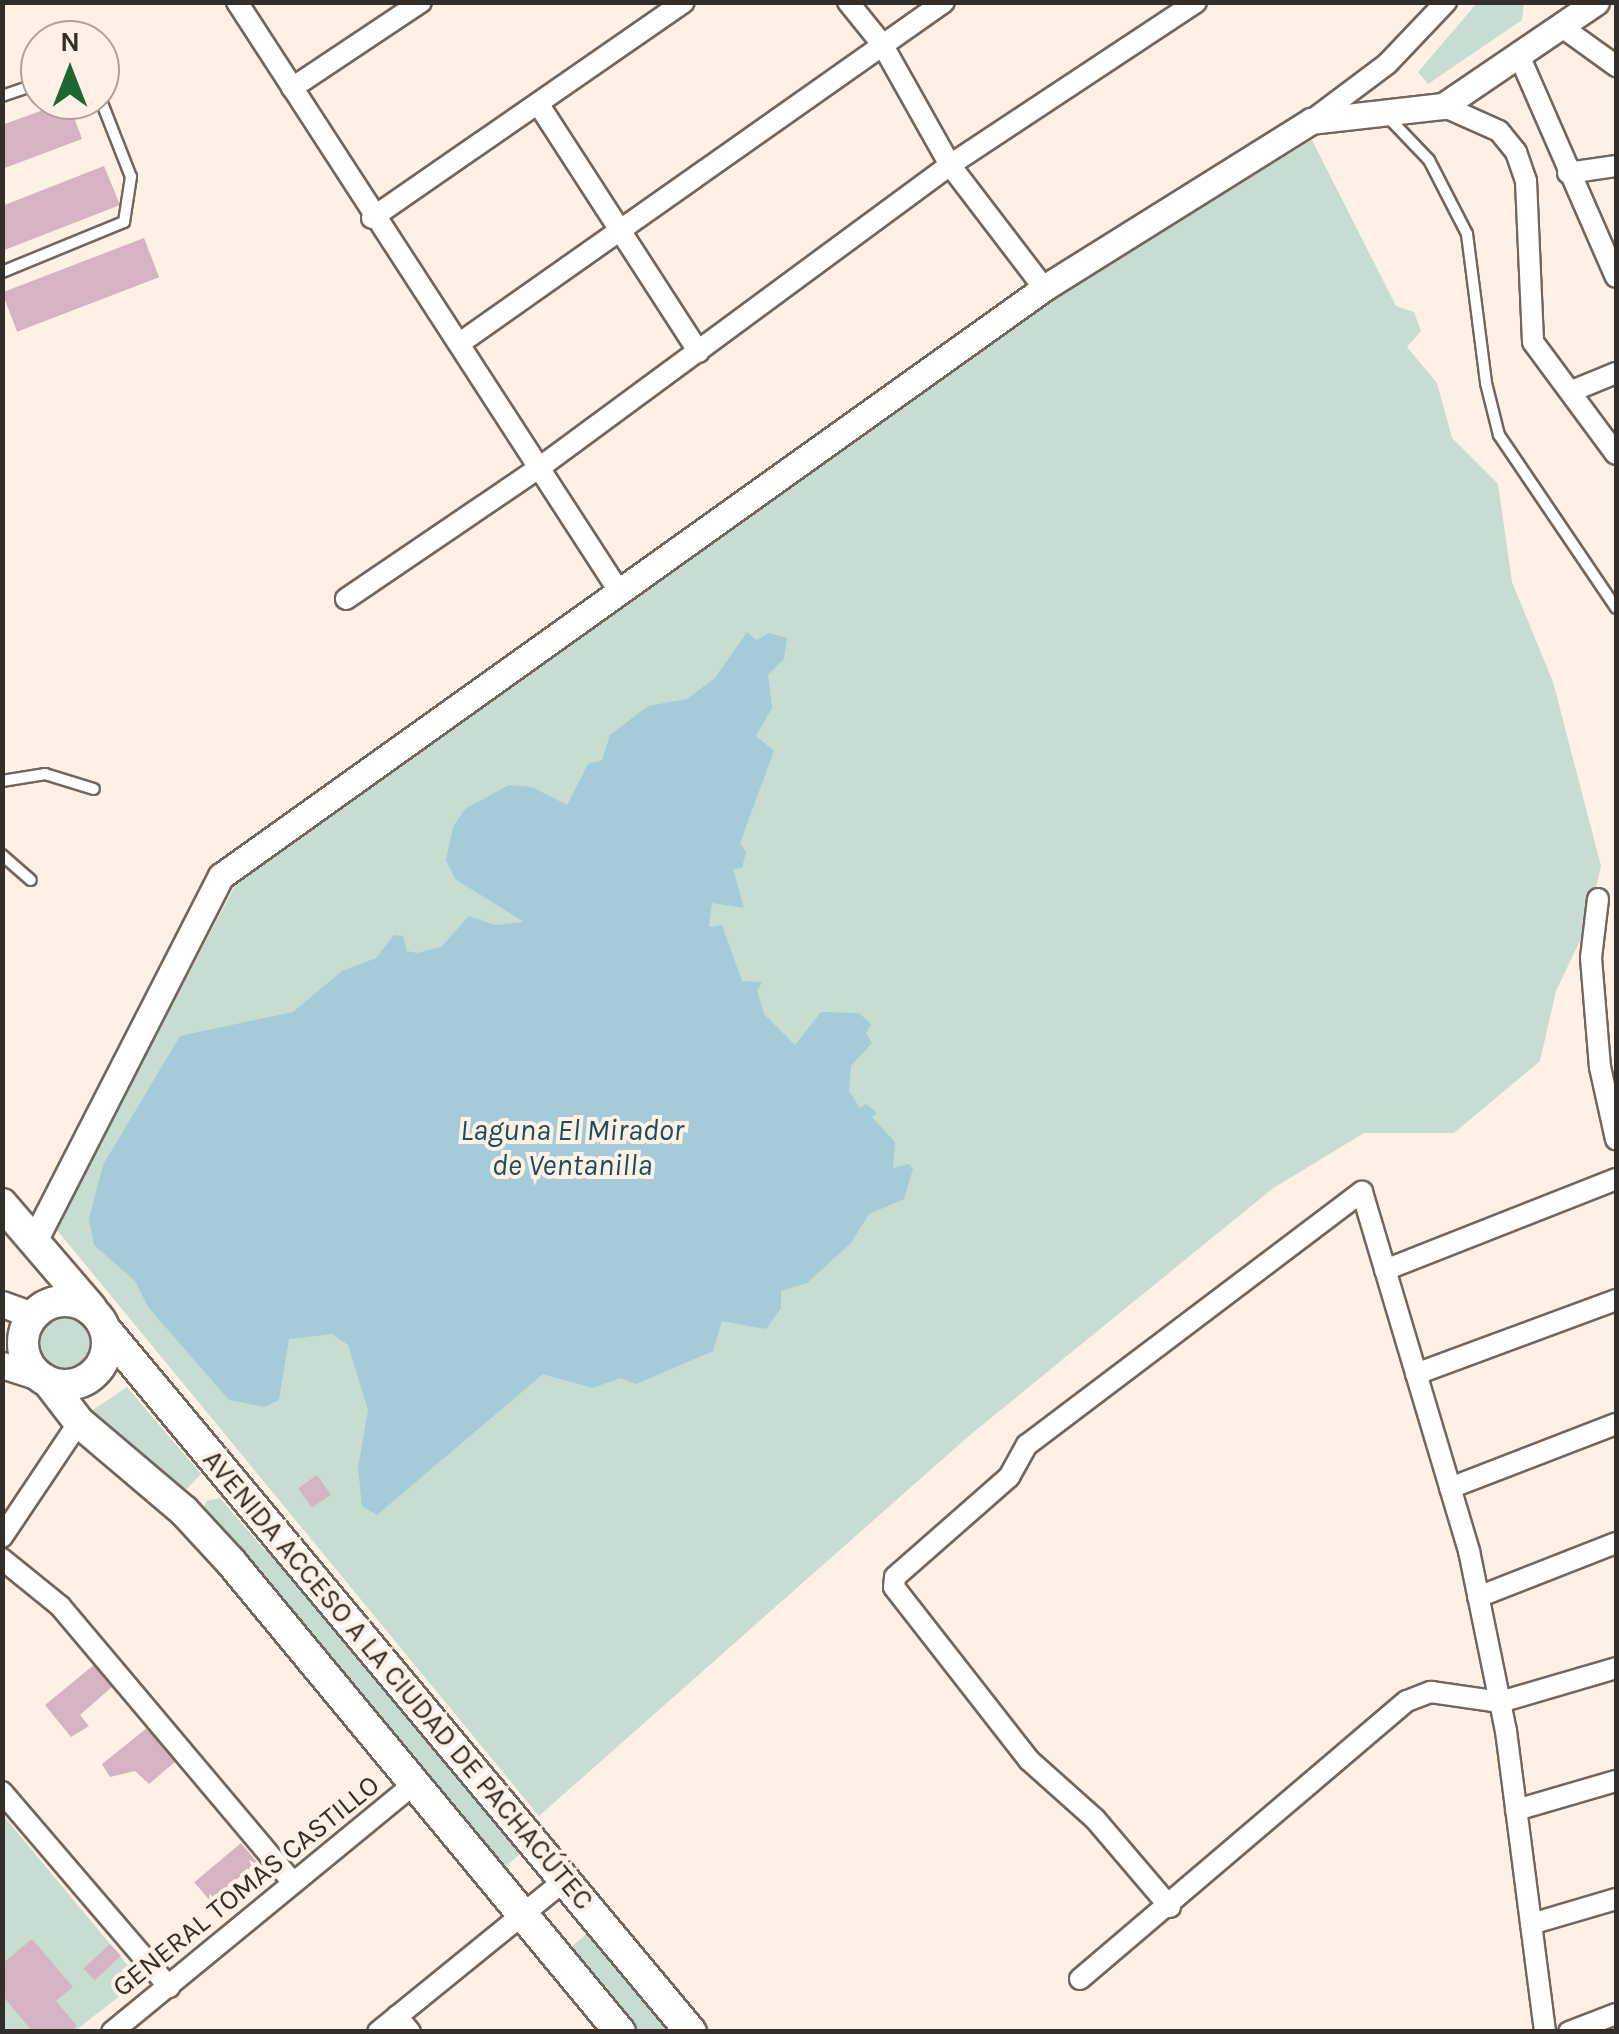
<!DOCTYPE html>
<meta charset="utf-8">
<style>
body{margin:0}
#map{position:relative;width:1619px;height:2034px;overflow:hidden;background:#fff0e5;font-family:Karla,sans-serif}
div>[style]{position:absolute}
.green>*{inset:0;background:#c7ddd1}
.round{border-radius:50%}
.water>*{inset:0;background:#a4cbd7}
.building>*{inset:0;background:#d5b3c2;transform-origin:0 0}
.roads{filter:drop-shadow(2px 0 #73665c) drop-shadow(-2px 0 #73665c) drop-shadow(0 2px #73665c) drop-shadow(0 -2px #73665c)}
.service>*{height:10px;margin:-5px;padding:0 5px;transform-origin:5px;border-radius:5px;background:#fff}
.minor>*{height:20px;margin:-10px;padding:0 10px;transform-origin:10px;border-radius:10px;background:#fff}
.tertiary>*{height:25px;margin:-12.5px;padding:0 12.5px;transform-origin:12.5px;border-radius:12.5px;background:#fff}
.secondary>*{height:30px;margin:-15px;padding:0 15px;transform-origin:15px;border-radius:15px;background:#fff}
.secondary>.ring{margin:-15px;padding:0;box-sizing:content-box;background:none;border:30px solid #fff;border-radius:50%}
span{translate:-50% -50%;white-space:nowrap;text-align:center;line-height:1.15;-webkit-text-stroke:8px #fff0e5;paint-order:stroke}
.street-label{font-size:28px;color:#332e29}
.water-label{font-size:30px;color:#194e5c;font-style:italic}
.frame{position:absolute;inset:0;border:5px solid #332e29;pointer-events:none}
.north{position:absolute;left:20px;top:20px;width:100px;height:100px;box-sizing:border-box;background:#fff0e5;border:2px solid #ada29a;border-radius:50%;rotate:0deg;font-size:28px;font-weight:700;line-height:40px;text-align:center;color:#332e29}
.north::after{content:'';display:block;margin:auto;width:35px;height:45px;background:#1e6632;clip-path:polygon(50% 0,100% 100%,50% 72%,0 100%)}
</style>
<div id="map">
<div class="green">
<div style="clip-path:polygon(1477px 3px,1524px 3px,1522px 20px,1428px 84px,1418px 72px)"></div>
<div style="clip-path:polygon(1312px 140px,1396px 306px,1414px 312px,1421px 331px,1407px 347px,1437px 383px,1452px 438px,1498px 484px,1512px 582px,1553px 682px,1601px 866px,1587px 926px,1556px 991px,1540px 1061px,1454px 1133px,1364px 1133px,1272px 1189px,970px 1435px,539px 1816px,56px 1229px,65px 1208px,238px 880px,904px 401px,1061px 294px)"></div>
<div class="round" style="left:35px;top:1313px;width:62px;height:62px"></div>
<div style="clip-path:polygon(127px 1387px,201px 1474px,184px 1492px,90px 1412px)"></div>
<div style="clip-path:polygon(220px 1498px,263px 1548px,288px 1563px,527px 1848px,500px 1871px,203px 1511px,206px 1501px)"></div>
<div style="clip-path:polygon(2px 1814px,140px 1980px,75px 2031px,3px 2031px)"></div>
<div style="clip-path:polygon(594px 1928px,680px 2031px,633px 2031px,566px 1951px)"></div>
</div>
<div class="water">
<div style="clip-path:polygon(747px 632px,756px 640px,769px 633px,787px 638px,784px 659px,768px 675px,772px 708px,756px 736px,774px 751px,740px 843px,746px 852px,742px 868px,733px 869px,744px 908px,712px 903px,709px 927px,722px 925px,742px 981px,762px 982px,757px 990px,764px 1014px,795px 1045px,821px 1012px,859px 1013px,871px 1024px,866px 1033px,872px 1043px,851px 1066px,849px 1091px,860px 1108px,866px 1104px,877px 1113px,872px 1117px,895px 1142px,893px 1168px,909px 1164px,913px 1169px,904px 1199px,869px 1214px,851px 1243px,807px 1283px,781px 1291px,781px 1308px,766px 1329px,722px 1321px,713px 1351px,636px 1384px,621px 1378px,592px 1388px,543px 1374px,377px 1515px,362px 1506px,358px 1468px,368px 1410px,348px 1345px,332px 1334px,289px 1339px,279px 1400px,265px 1407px,229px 1400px,148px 1307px,135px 1281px,94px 1245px,89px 1219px,103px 1165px,180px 1036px,293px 1012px,342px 971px,376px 958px,394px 935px,403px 936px,407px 951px,417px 953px,441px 947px,469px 916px,495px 925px,524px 922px,455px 879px,446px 860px,453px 827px,465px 809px,509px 785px,532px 787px,567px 805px,588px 764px,602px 760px,610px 735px,648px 706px,687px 699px,715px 678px)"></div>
</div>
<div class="building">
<div style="clip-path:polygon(68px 101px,82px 139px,2px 169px,2px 125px)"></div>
<div style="clip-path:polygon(104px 166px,120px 205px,2px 251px,2px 206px)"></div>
<div style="left:144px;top:238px;width:42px;height:152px;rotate:69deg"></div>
<div style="left:317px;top:1475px;width:24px;height:23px;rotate:55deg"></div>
<div style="clip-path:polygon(95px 1664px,113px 1686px,80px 1715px,89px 1726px,71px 1737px,45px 1705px)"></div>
<div style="clip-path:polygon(147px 1728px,175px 1762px,149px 1784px,135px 1771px,110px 1777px,102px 1764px)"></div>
<div style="left:241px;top:1843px;width:25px;height:61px;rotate:50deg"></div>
<div style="clip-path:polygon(32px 1939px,73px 1987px,56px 2001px,77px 2026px,70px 2032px,33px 2032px,2px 1995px,2px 1964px)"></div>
<div style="left:110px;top:1944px;width:16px;height:36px;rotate:47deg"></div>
</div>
<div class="roads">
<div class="service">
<div style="left:2px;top:96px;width:40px;rotate:-18.9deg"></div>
<div style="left:1385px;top:114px;width:64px;rotate:46.3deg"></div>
<div style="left:1429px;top:160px;width:83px;rotate:62.8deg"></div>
<div style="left:1467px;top:234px;width:150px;rotate:82.7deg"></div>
<div style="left:1486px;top:383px;width:54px;rotate:76deg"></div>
<div style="left:1499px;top:435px;width:209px;rotate:55.9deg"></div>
<div style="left:2px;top:272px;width:132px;rotate:-22.3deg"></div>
<div style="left:124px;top:222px;width:46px;rotate:-81.2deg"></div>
<div style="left:131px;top:177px;width:85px;rotate:-111.4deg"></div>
<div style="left:2px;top:781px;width:44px;rotate:-9.2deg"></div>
<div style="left:45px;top:774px;width:51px;rotate:17deg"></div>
<div style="left:2px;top:855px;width:38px;rotate:41deg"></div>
</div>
<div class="minor">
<div style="left:237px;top:2px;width:698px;rotate:57.04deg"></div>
<div style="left:848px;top:2px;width:54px;rotate:51deg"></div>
<div style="left:882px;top:44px;width:139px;rotate:60.7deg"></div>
<div style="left:950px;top:165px;width:155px;rotate:52.6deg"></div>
<div style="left:1562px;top:27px;width:67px;rotate:35.8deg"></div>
<div style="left:1518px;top:53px;width:244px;rotate:66.4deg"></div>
<div style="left:292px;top:88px;width:155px;rotate:-33.7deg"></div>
<div style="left:539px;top:105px;width:294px;rotate:57.1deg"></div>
<div style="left:1443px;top:106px;width:61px;rotate:24.1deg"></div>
<div style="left:1499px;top:131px;width:27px;rotate:51deg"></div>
<div style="left:1516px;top:152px;width:31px;rotate:71deg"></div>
<div style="left:1526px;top:181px;width:161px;rotate:87.5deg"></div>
<div style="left:1533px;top:342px;width:139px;rotate:53.5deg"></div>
<div style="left:1311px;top:121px;width:95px;rotate:-36.9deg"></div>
<div style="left:1387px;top:64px;width:86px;rotate:-46.4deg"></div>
<div style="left:1568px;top:173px;width:49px;rotate:-8.3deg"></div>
<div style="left:372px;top:218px;width:379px;rotate:-34.7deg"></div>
<div style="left:460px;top:343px;width:592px;rotate:-35.17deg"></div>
<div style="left:1572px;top:391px;width:48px;rotate:-22.2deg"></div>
<div style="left:346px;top:599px;width:233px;rotate:-34.2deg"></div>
<div style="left:539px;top:468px;width:511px;rotate:-36.4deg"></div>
<div style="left:950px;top:165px;width:295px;rotate:-33.5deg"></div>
<div style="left:1598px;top:899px;width:59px;rotate:96.8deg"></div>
<div style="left:1591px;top:958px;width:109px;rotate:85.3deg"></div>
<div style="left:1600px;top:1067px;width:74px;rotate:77.5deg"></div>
<div style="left:1385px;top:1270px;width:248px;rotate:-21.5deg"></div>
<div style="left:1416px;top:1374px;width:213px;rotate:-20.3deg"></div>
<div style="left:1450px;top:1488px;width:178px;rotate:-21.1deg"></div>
<div style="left:2px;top:1537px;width:138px;rotate:-56.2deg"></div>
<div style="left:2px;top:1559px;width:75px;rotate:39deg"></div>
<div style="left:60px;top:1606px;width:362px;rotate:49.9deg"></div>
<div style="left:1478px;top:1597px;width:148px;rotate:-21.4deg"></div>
<div style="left:2px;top:1792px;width:257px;rotate:49.4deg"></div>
<div style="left:1516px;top:1810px;width:104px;rotate:-16.2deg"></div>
<div style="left:1170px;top:1907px;width:116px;rotate:-130.4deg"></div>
<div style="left:1095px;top:1819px;width:89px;rotate:-138.2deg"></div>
<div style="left:1029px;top:1760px;width:219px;rotate:-128deg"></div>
<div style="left:894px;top:1587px;width:10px;rotate:-84deg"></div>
<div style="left:895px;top:1577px;width:152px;rotate:-41.3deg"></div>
<div style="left:1009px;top:1477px;width:37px;rotate:-61deg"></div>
<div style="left:1027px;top:1445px;width:420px;rotate:-37.1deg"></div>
<div style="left:1362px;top:1192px;width:375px;rotate:73.4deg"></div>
<div style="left:1469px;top:1551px;width:184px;rotate:78.4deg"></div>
<div style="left:1506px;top:1731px;width:304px;rotate:82.6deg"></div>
<div style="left:1531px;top:1924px;width:89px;rotate:-16.4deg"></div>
<div style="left:1080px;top:1979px;width:429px;rotate:-40.4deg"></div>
<div style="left:1407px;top:1701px;width:26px;rotate:-21deg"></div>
<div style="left:1431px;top:1692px;width:70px;rotate:8.2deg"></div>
<div style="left:1500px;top:1702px;width:121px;rotate:-16.3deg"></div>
<div style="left:397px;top:2016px;width:21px;rotate:51deg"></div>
<div style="left:112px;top:2032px;width:392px;rotate:-39.4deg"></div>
<div style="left:378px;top:2032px;width:242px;rotate:-39.1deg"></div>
<div style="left:1569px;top:2032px;width:50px;rotate:-21deg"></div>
</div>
<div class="tertiary">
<div style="left:34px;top:1241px;width:410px;rotate:-62.9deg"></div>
<div style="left:221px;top:876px;width:1011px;rotate:-35.54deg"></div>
<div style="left:1044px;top:288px;width:315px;rotate:-32deg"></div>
<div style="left:1311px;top:121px;width:133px;rotate:-6.5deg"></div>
<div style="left:1443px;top:106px;width:185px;rotate:-34.2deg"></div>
<div style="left:2px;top:1304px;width:33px;rotate:20deg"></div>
<div style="left:2px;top:1365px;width:39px;rotate:18deg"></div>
</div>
<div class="secondary">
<div style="left:2px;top:1204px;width:137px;rotate:49.4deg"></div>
<div class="ring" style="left:23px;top:1301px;width:54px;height:54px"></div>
<div style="left:105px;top:1329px;width:915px;rotate:50.19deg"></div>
<div style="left:49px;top:1383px;width:49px;rotate:52.4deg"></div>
<div style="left:79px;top:1422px;width:138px;rotate:40.3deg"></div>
<div style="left:184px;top:1511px;width:69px;rotate:47.3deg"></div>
<div style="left:231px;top:1562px;width:610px;rotate:50.39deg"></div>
</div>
</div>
<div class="street-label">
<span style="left:398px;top:1680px;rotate:50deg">AVENIDA ACCESO A LA CIUDAD DE PACHACÚTEC</span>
<span style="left:246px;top:1886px;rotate:-39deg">GENERAL TOMAS CASTILLO</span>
</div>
<div class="water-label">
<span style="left:572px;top:1147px">Laguna El Mirador<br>de Ventanilla</span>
</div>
<div class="frame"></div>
<div class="north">N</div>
</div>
